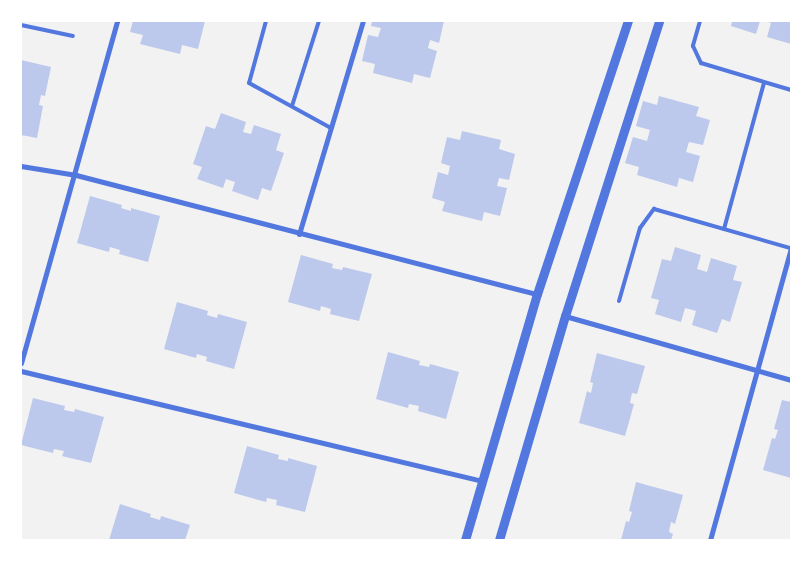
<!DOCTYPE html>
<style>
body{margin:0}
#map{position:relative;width:812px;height:561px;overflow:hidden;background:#f2f2f2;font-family:"Sofia Sans Condensed",sans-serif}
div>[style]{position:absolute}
.building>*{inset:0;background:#bdc9ec}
.service>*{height:4px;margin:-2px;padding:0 2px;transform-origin:2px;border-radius:2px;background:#5277de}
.minor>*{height:5px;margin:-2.5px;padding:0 2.5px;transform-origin:2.5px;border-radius:2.5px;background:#5277de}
.tertiary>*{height:9px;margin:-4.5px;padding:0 4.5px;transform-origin:4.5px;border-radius:4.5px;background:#5277de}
span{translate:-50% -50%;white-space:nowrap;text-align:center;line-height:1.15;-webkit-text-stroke:4px #fff;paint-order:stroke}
.frame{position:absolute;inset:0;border:22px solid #fff;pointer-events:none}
</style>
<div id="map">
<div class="building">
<div style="clip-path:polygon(133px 21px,205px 21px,198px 49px,182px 45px,180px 54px,140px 44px,143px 35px,130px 32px)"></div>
<div style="clip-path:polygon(372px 21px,444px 21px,439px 43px,430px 40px,428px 48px,437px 51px,430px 78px,414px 74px,412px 83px,373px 73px,375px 64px,362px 61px,368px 35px,378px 37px,381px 28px,371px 26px)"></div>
<div style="clip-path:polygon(732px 21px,760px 21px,756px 34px,731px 26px)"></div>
<div style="clip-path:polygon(766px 21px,791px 21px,791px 44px,767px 37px,771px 23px)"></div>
<div style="clip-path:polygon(21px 60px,51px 67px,45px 96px,41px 95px,39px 105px,43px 106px,37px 138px,21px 135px)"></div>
<div style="clip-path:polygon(659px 96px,699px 107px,696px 116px,710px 120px,703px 145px,689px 142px,686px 152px,700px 156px,693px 182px,679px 178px,677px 187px,637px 175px,639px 167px,625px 163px,633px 137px,647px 141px,650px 130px,636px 126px,643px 101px,657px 105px)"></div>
<div style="clip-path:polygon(221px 113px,246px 122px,243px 132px,251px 134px,254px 125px,281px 134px,276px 150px,284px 153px,271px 191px,262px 188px,258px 200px,232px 191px,235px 182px,226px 179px,223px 188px,197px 179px,202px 167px,193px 164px,206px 126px,215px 129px)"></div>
<div style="clip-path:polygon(462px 131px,501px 140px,499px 149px,515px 154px,509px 180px,499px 178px,497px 186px,507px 188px,500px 216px,484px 212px,482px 221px,442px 211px,445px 202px,432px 198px,438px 172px,448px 175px,450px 166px,441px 163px,447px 137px,460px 140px)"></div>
<div style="clip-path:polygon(90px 196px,122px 205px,121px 208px,131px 211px,131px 208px,160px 216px,148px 262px,119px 254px,120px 250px,110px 247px,109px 252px,77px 243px)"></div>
<div style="clip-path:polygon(675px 247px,701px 255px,697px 269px,707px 272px,711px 258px,737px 266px,733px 280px,742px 282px,730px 322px,722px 319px,717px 333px,692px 325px,696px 311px,685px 308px,681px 322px,655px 314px,659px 300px,651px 298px,662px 259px,671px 261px)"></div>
<div style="clip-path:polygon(301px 255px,333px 264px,332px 268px,342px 270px,343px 267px,372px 274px,359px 321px,330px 314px,331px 309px,321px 306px,320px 311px,288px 302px)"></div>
<div style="clip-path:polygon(177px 302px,208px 311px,207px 315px,217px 318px,218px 314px,247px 322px,234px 369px,206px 361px,207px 357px,197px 354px,196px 358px,164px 349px)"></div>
<div style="clip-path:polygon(388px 352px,420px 361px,419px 365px,429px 367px,430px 364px,459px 372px,446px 419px,418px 411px,419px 406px,409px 404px,408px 408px,376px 399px)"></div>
<div style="clip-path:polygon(597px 353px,645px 366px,637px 394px,632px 393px,630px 403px,634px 404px,625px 436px,579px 423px,587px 391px,591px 393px,593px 383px,590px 382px)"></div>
<div style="clip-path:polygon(33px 398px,65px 406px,64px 410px,74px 412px,75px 409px,104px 417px,91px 463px,62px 456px,64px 451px,54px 449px,53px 453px,21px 445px)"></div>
<div style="clip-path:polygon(782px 400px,791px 402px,791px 478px,763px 470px,772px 438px,775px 439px,778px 430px,774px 429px)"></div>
<div style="clip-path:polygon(247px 446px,279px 455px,278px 459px,288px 461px,288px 458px,317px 466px,305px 512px,276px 505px,277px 500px,267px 498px,266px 502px,234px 493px)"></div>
<div style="clip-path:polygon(636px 482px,683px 495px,675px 524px,671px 522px,669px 532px,673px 534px,671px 540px,621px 540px,626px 521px,629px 522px,632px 512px,629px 511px)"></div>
<div style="clip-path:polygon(120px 504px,151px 514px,150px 517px,160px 520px,161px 516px,190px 525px,185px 540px,109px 540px)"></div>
</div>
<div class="service">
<div style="left:266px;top:21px;width:64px;rotate:105.3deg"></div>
<div style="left:249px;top:83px;width:94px;rotate:28.8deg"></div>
<div style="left:700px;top:21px;width:26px;rotate:106deg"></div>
<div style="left:693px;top:46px;width:19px;rotate:65deg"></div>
<div style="left:701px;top:63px;width:94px;rotate:16.7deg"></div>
<div style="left:21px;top:25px;width:53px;rotate:11.9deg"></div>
<div style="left:292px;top:106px;width:89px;rotate:-72.4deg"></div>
<div style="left:724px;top:229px;width:151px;rotate:-74.7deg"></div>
<div style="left:619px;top:301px;width:76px;rotate:-74deg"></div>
<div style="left:640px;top:228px;width:24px;rotate:-54deg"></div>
<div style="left:654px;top:209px;width:141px;rotate:16deg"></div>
</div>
<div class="minor">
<div style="left:21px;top:166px;width:56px;rotate:9.3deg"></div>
<div style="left:76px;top:175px;width:476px;rotate:14.5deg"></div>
<div style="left:299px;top:234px;width:222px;rotate:-73.3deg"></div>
<div style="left:565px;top:316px;width:235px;rotate:15.8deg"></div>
<div style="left:21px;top:363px;width:355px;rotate:-74.3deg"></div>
<div style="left:21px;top:371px;width:475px;rotate:13.4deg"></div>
<div style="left:710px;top:540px;width:304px;rotate:-74.5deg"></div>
</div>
<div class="tertiary">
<div style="left:465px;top:540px;width:256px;rotate:-73.7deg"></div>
<div style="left:537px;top:294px;width:288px;rotate:-71.6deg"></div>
<div style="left:499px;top:540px;width:234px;rotate:-73.6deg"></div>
<div style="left:565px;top:316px;width:310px;rotate:-72.3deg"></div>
</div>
<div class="frame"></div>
</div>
